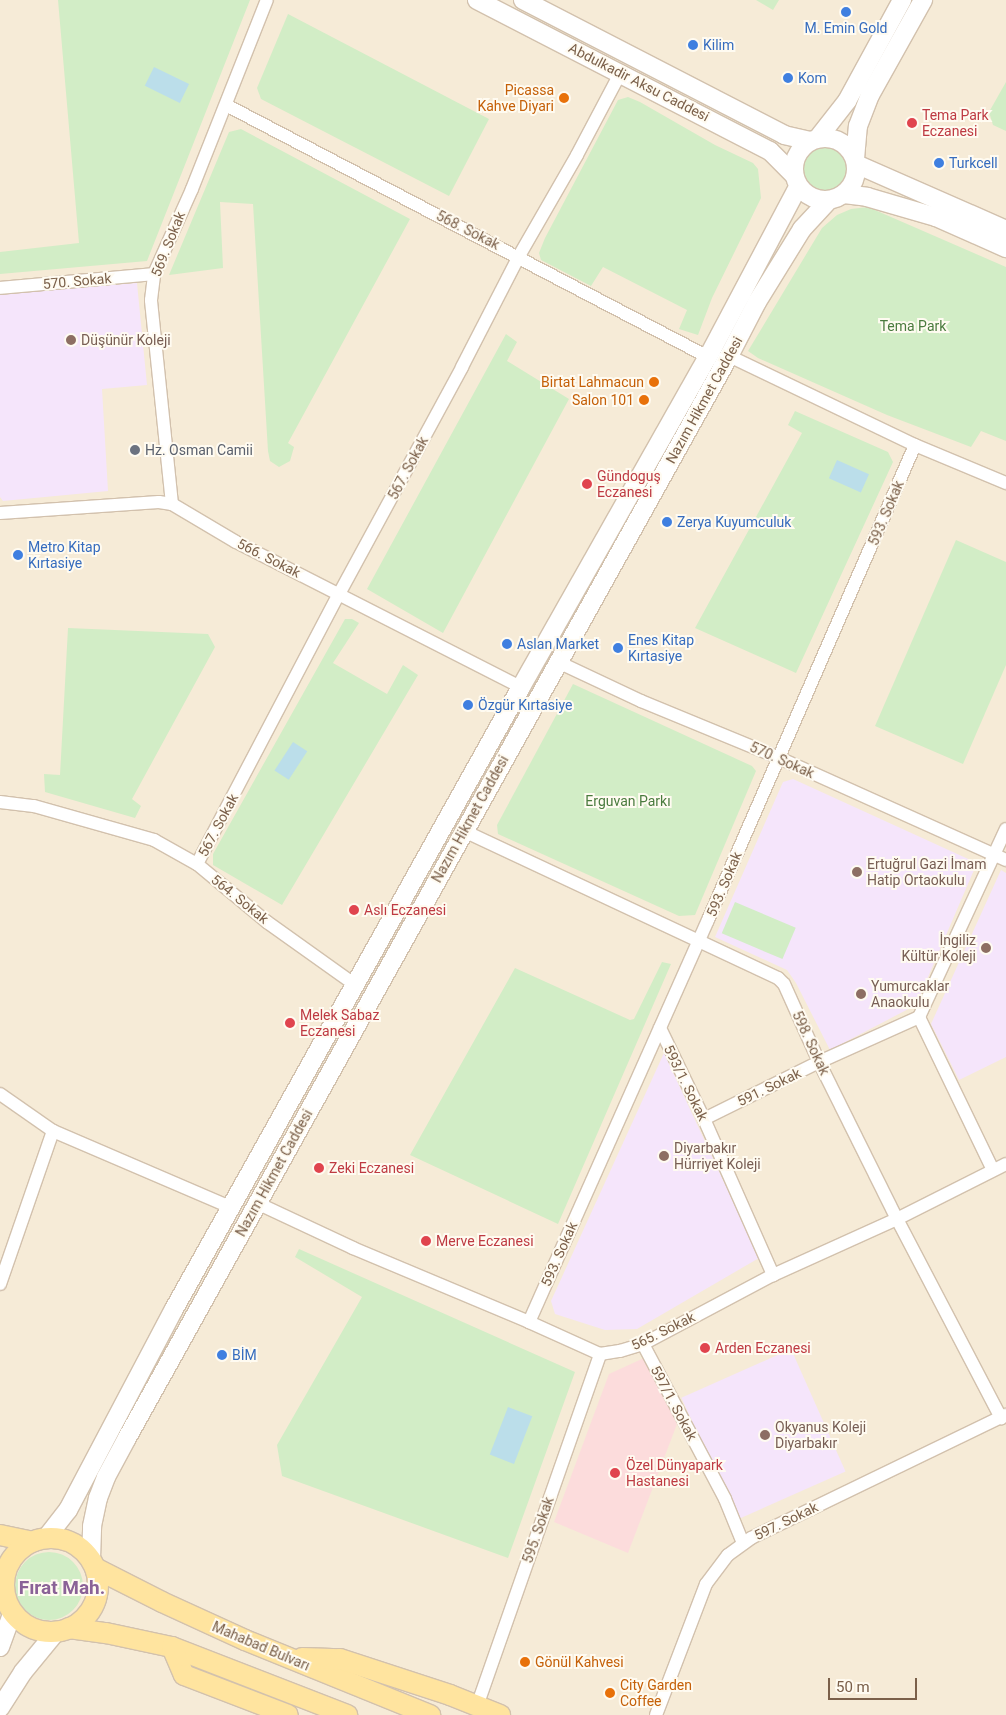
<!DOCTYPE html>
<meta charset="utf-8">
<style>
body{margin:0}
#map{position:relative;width:1006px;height:1715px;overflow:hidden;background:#fef8e9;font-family:Roboto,sans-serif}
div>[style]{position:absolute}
.residential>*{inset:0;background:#f6ebd7;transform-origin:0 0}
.education>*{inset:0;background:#f5e5fb;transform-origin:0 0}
.medical>*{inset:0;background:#fcdcdc}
.green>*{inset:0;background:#d2edc6;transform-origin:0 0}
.round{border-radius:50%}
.water>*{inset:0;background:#bbdeea;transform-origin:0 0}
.roads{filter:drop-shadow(1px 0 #d2c1ad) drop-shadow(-1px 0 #d2c1ad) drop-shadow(0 1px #d2c1ad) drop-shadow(0 -1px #d2c1ad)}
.minor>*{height:12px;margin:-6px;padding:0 6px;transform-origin:6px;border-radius:6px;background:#fff}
.secondary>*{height:18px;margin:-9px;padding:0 9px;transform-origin:9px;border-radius:9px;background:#fff}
.secondary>.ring{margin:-9px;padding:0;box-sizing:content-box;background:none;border:18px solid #fff;border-radius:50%}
.primary>*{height:20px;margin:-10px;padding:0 10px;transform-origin:10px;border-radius:10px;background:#ffe49f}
.primary>.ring{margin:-10px;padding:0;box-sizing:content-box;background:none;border:20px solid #ffe49f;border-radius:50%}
.dots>*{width:14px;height:14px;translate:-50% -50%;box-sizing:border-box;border:2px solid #fffbf1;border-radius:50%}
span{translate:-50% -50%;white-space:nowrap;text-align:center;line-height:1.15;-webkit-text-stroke:4px #fffbf1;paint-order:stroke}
.shop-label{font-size:14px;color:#366cbe}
.left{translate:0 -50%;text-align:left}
.street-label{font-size:14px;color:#7b604a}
.food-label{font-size:14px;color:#c56008}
.right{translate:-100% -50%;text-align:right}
.health-label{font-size:14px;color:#be3a42}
.park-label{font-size:14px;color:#4a7b3e}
.education-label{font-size:14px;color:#785e54}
.worship-label{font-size:14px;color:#5b616d}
.district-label{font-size:19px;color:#8a6297;font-weight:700}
.scale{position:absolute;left:828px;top:1678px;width:89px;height:22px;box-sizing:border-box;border:2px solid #7b604a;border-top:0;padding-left:6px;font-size:15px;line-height:18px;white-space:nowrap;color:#7b604a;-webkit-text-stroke:4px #fffbf1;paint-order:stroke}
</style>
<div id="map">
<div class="residential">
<div style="left:0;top:0;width:1006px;height:1715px"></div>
</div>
<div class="education">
<div style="clip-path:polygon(137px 283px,147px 385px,102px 389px,108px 491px,3px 501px,0 497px,0 294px)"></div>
<div style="clip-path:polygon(793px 779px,977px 863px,916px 1005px,830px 1050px,796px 983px,787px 970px,715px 937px,783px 782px)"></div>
<div style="clip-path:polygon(1001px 870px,1006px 873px,1006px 1057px,959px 1080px,931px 1024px)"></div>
<div style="clip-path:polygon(664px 1053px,759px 1258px,637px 1329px,605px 1330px,555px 1314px,551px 1301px)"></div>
<div style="left:791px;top:1349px;width:134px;height:120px;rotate:66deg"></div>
</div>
<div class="medical">
<div style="clip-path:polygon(644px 1358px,677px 1424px,628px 1553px,554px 1522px,609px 1374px)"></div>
</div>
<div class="green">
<div style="clip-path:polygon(58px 0,250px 0,147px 261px,0 274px,0 252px,79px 243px)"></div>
<div style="clip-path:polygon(756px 0,779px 0,773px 10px)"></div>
<div style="clip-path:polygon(288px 14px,489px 119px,449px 196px,261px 99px,257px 88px)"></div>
<div style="clip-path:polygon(1006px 82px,1006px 131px,993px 125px,989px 112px)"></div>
<div style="clip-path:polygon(628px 97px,640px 102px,715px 145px,753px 163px,758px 169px,761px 198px,712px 298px,698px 335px,679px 329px,687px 310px,603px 267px,591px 286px,541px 260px,539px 253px,545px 238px,618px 100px)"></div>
<div style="clip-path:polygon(241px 129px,410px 219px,288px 443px,294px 447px,290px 461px,279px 467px,270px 461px,268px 451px,253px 204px,220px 202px,223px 268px,169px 275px,229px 132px)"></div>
<div class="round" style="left:799px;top:145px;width:50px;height:50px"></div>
<div style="clip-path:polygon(868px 207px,1006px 267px,1006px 441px,981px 431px,971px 447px,887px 415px,758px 358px,748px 351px,822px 228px,837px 215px,851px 209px)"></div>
<div style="clip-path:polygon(506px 334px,517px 342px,507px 361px,569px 399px,443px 633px,367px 589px)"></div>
<div style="clip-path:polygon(795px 411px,888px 452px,893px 462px,796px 673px,695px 628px,802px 433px,788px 425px)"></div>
<div style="clip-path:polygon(956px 540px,1006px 562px,1006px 665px,963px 764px,875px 726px)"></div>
<div style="clip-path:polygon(345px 619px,352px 619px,359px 623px,333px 663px,387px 694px,403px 665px,418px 675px,282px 905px,213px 865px,213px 854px)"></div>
<div style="clip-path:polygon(68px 628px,208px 634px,215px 647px,132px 799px,141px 806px,135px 818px,45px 792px,44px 774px,60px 775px)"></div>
<div style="clip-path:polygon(573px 684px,752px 766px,756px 771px,695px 915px,679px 916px,498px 834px,497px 825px)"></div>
<div style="left:735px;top:902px;width:66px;height:34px;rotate:23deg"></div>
<div style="clip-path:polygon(662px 962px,671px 964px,558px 1224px,410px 1155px,515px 968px,630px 1020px,634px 1019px)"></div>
<div style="clip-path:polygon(299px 1249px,575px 1372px,508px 1558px,282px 1476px,277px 1445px,362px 1297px,295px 1257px)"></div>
<div class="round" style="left:15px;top:1552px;width:68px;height:68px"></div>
</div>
<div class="water">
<div style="left:154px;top:67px;width:39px;height:21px;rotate:26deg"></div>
<div style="left:837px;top:460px;width:35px;height:20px;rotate:24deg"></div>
<div style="left:293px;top:742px;width:17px;height:34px;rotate:33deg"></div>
<div style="left:508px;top:1407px;width:26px;height:51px;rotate:21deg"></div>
</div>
<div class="roads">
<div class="minor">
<div style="left:226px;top:105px;width:544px;rotate:27.6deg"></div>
<div style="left:0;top:288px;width:155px;rotate:-5.2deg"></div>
<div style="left:729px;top:356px;width:206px;rotate:25.6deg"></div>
<div style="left:915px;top:445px;width:99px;rotate:22.7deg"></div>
<div style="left:172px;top:504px;width:205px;rotate:-95.9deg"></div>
<div style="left:151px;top:300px;width:26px;rotate:-83deg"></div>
<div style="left:154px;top:274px;width:93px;rotate:-65.9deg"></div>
<div style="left:192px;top:189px;width:203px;rotate:-68.4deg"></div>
<div style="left:0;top:513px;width:159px;rotate:-4deg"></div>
<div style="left:159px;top:502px;width:13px;rotate:9deg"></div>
<div style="left:172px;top:504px;width:74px;rotate:30.7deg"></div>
<div style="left:236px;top:542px;width:320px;rotate:27deg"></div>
<div style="left:558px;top:662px;width:92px;rotate:25.2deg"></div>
<div style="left:641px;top:701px;width:149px;rotate:22.4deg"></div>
<div style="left:779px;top:758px;width:249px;rotate:24.2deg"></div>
<div style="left:0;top:802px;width:34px;rotate:7deg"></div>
<div style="left:34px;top:806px;width:125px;rotate:15.8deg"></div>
<div style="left:154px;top:840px;width:49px;rotate:29.2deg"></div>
<div style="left:197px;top:864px;width:91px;rotate:39.6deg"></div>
<div style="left:267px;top:922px;width:107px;rotate:35.5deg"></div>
<div style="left:464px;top:831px;width:347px;rotate:25.1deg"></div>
<div style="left:778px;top:978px;width:8px;rotate:45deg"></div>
<div style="left:784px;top:984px;width:85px;rotate:65.8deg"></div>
<div style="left:819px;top:1062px;width:175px;rotate:63.6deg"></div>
<div style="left:897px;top:1219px;width:225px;rotate:62.4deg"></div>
<div style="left:197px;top:864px;width:305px;rotate:-62.3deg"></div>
<div style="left:339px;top:594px;width:258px;rotate:-61.5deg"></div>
<div style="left:462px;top:367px;width:125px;rotate:-62.8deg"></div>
<div style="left:519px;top:256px;width:116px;rotate:-60.1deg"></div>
<div style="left:577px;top:155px;width:94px;rotate:-62.1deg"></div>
<div style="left:919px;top:1017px;width:170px;rotate:64.2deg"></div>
<div style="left:660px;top:1028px;width:101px;rotate:64.2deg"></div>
<div style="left:704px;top:1119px;width:171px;rotate:66.1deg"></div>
<div style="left:0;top:1094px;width:65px;rotate:34.9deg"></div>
<div style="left:53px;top:1131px;width:193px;rotate:23.2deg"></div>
<div style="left:704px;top:1119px;width:128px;rotate:-26.4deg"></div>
<div style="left:819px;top:1062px;width:110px;rotate:-24.2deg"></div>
<div style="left:919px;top:1017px;width:207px;rotate:-65.2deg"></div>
<div style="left:257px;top:1203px;width:106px;rotate:25.1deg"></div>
<div style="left:353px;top:1248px;width:191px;rotate:22.8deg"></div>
<div style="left:529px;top:1322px;width:78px;rotate:24.3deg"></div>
<div style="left:600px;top:1354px;width:20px;rotate:-9deg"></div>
<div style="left:620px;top:1351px;width:24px;rotate:-17deg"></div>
<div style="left:643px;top:1344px;width:147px;rotate:-28deg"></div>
<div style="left:773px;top:1275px;width:136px;rotate:-24.3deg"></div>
<div style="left:897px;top:1219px;width:122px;rotate:-26.8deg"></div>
<div style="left:0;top:1284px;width:162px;rotate:-70.9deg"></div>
<div style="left:529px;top:1322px;width:440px;rotate:-66deg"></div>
<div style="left:708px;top:920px;width:518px;rotate:-66.45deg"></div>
<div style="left:643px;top:1344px;width:175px;rotate:62.1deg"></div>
<div style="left:725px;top:1499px;width:48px;rotate:67.8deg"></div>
<div style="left:477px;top:1706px;width:373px;rotate:-70.7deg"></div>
<div style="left:656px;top:1715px;width:140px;rotate:-69.1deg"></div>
<div style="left:706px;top:1584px;width:36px;rotate:-53deg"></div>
<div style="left:728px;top:1555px;width:29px;rotate:-36deg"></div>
<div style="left:751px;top:1538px;width:283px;rotate:-25.8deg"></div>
</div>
<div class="secondary">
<div style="left:477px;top:0;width:330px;rotate:27.3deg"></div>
<div style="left:770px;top:151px;width:33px;rotate:45deg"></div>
<div style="left:523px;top:0;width:294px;rotate:27.3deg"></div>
<div style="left:784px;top:135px;width:27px;rotate:13deg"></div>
<div class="ring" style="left:794px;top:138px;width:44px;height:44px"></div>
<div style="left:818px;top:138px;width:47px;rotate:-51.9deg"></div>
<div style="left:847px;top:101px;width:115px;rotate:-61.4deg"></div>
<div style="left:855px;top:159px;width:33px;rotate:-85deg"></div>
<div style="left:858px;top:126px;width:33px;rotate:-69deg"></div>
<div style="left:870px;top:95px;width:109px;rotate:-60.8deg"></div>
<div style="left:856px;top:164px;width:164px;rotate:23.7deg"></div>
<div style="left:844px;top:194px;width:23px;rotate:7deg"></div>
<div style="left:867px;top:197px;width:72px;rotate:16.2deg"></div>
<div style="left:936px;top:217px;width:77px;rotate:23.9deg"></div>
<div style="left:46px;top:1538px;width:36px;rotate:-52deg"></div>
<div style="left:68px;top:1510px;width:227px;rotate:-62.2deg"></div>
<div style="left:174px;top:1309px;width:712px;rotate:-60.84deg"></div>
<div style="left:521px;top:687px;width:379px;rotate:-60.5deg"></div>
<div style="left:708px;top:357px;width:192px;rotate:-62.1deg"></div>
<div style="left:91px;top:1559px;width:33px;rotate:-88deg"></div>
<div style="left:92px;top:1526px;width:29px;rotate:-78deg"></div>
<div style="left:98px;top:1498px;width:22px;rotate:-69deg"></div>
<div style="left:106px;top:1477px;width:44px;rotate:-61.7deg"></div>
<div style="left:127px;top:1438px;width:1238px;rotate:-60.91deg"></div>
<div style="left:729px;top:356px;width:61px;rotate:-62.6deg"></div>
<div style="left:757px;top:302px;width:86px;rotate:-58.3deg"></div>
<div style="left:802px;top:229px;width:38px;rotate:-47deg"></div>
<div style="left:0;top:1647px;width:37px;rotate:-70deg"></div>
<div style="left:0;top:1708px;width:43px;rotate:-57.4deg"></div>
<div style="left:23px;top:1672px;width:52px;rotate:-50.5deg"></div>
</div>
<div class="primary">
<div style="left:0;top:1535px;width:33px;rotate:12deg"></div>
<div class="ring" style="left:4px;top:1538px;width:74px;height:74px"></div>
<div style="left:95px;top:1568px;width:75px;rotate:26.9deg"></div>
<div style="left:162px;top:1602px;width:91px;rotate:24.6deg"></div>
<div style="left:245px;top:1640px;width:200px;rotate:22.1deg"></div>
<div style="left:69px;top:1628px;width:37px;rotate:8deg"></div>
<div style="left:106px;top:1633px;width:67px;rotate:12deg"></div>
<div style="left:172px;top:1647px;width:188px;rotate:21.2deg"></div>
<div style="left:172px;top:1647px;width:30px;rotate:67deg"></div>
<div style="left:184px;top:1675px;width:111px;rotate:21deg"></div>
<div style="left:302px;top:1658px;width:38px;rotate:2deg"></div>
<div style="left:340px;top:1659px;width:116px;rotate:18.1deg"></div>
<div style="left:450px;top:1695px;width:54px;rotate:21.8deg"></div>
</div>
</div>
<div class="dots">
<div style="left:846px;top:12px;background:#3f7fe0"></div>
<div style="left:693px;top:45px;background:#3f7fe0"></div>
<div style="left:788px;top:78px;background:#3f7fe0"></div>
<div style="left:564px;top:98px;background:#e8710a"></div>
<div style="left:912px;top:123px;background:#e0444e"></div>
<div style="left:939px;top:163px;background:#3f7fe0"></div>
<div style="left:71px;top:340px;background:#8d6e63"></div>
<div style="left:654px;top:382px;background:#e8710a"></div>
<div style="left:644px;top:400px;background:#e8710a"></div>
<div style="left:135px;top:450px;background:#6b7280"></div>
<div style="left:587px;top:484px;background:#e0444e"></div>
<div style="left:667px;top:522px;background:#3f7fe0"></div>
<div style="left:18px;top:555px;background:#3f7fe0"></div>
<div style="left:507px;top:644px;background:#3f7fe0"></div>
<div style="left:618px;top:648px;background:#3f7fe0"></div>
<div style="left:468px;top:705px;background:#3f7fe0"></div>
<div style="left:857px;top:872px;background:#8d6e63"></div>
<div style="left:354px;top:910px;background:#e0444e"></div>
<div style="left:986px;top:948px;background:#8d6e63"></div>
<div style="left:861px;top:994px;background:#8d6e63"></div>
<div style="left:290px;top:1023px;background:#e0444e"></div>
<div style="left:664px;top:1156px;background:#8d6e63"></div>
<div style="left:319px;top:1168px;background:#e0444e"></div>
<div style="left:426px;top:1241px;background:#e0444e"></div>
<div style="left:705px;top:1348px;background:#e0444e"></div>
<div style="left:222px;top:1355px;background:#3f7fe0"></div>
<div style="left:765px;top:1435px;background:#8d6e63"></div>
<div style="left:615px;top:1473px;background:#e0444e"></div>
<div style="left:525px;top:1662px;background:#e8710a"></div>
<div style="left:610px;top:1693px;background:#e8710a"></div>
</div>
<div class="shop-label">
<span style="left:846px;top:28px">M. Emin Gold</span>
<span class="left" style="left:703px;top:45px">Kilim</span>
<span class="left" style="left:798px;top:78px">Kom</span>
<span class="left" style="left:949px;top:163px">Turkcell</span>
<span class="left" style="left:677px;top:522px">Zerya Kuyumculuk</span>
<span class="left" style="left:28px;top:555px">Metro Kitap<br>Kırtasiye</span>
<span class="left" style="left:628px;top:648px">Enes Kitap<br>Kırtasiye</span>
<span class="left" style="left:517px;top:644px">Aslan Market</span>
<span class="left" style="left:478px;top:705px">Özgür Kırtasiye</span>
<span class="left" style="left:232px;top:1355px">BİM</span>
</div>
<div class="street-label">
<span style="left:639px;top:82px;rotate:27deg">Abdulkadir Aksu Caddesi</span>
<span style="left:468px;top:230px;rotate:27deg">568. Sokak</span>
<span style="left:168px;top:244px;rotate:-68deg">569. Sokak</span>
<span style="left:77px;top:281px;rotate:-5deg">570. Sokak</span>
<span style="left:704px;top:400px;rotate:-61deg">Nazım Hikmet Caddesi</span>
<span style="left:408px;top:468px;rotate:-62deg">567. Sokak</span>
<span style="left:886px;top:513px;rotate:-67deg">593. Sokak</span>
<span style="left:269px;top:558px;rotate:27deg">566. Sokak</span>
<span style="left:782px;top:760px;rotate:24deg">570. Sokak</span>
<span style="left:470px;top:819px;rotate:-61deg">Nazım Hikmet Caddesi</span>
<span style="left:218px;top:825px;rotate:-62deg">567. Sokak</span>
<span style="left:724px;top:884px;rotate:-67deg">593. Sokak</span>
<span style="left:240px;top:899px;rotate:39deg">564. Sokak</span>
<span style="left:811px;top:1043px;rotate:65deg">598. Sokak</span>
<span style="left:686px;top:1083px;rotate:64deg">593/1. Sokak</span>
<span style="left:769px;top:1087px;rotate:-26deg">591. Sokak</span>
<span style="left:274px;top:1173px;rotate:-61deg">Nazım Hikmet Caddesi</span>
<span style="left:559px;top:1254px;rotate:-66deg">593. Sokak</span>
<span style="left:663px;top:1331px;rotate:-26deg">565. Sokak</span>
<span style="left:674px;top:1403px;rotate:62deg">597/1. Sokak</span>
<span style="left:786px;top:1521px;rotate:-26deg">597. Sokak</span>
<span style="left:538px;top:1530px;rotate:-71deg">595. Sokak</span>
<span style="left:261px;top:1646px;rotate:23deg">Mahabad Bulvarı</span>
</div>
<div class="food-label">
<span class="right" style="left:554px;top:98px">Picassa<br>Kahve Diyari</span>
<span class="right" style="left:644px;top:382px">Birtat Lahmacun</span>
<span class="right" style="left:634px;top:400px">Salon 101</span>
<span class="left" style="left:535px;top:1662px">Gönül Kahvesi</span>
<span class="left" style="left:620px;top:1693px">City Garden<br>Coffee</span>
</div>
<div class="health-label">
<span class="left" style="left:922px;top:123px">Tema Park<br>Eczanesi</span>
<span class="left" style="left:597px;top:484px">Gündoguş<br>Eczanesi</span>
<span class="left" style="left:364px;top:910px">Aslı Eczanesi</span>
<span class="left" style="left:300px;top:1023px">Melek Sabaz<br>Eczanesi</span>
<span class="left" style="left:329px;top:1168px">Zeki Eczanesi</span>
<span class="left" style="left:436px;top:1241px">Merve Eczanesi</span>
<span class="left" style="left:715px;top:1348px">Arden Eczanesi</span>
<span class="left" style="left:626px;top:1473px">Özel Dünyapark<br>Hastanesi</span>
</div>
<div class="park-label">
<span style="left:913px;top:326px">Tema Park</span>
<span style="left:628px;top:801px">Erguvan Parkı</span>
</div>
<div class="education-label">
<span class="left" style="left:81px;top:340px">Düşünür Koleji</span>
<span class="left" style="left:867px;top:872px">Ertuğrul Gazi İmam<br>Hatip Ortaokulu</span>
<span class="right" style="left:976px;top:948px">İngiliz<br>Kültür Koleji</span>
<span class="left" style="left:871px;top:994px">Yumurcaklar<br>Anaokulu</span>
<span class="left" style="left:674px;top:1156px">Diyarbakır<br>Hürriyet Koleji</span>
<span class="left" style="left:775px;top:1435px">Okyanus Koleji<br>Diyarbakır</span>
</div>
<div class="worship-label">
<span class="left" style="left:145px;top:450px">Hz. Osman Camii</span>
</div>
<div class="district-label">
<span style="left:62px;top:1588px">Fırat Mah.</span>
</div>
<div class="scale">50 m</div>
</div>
